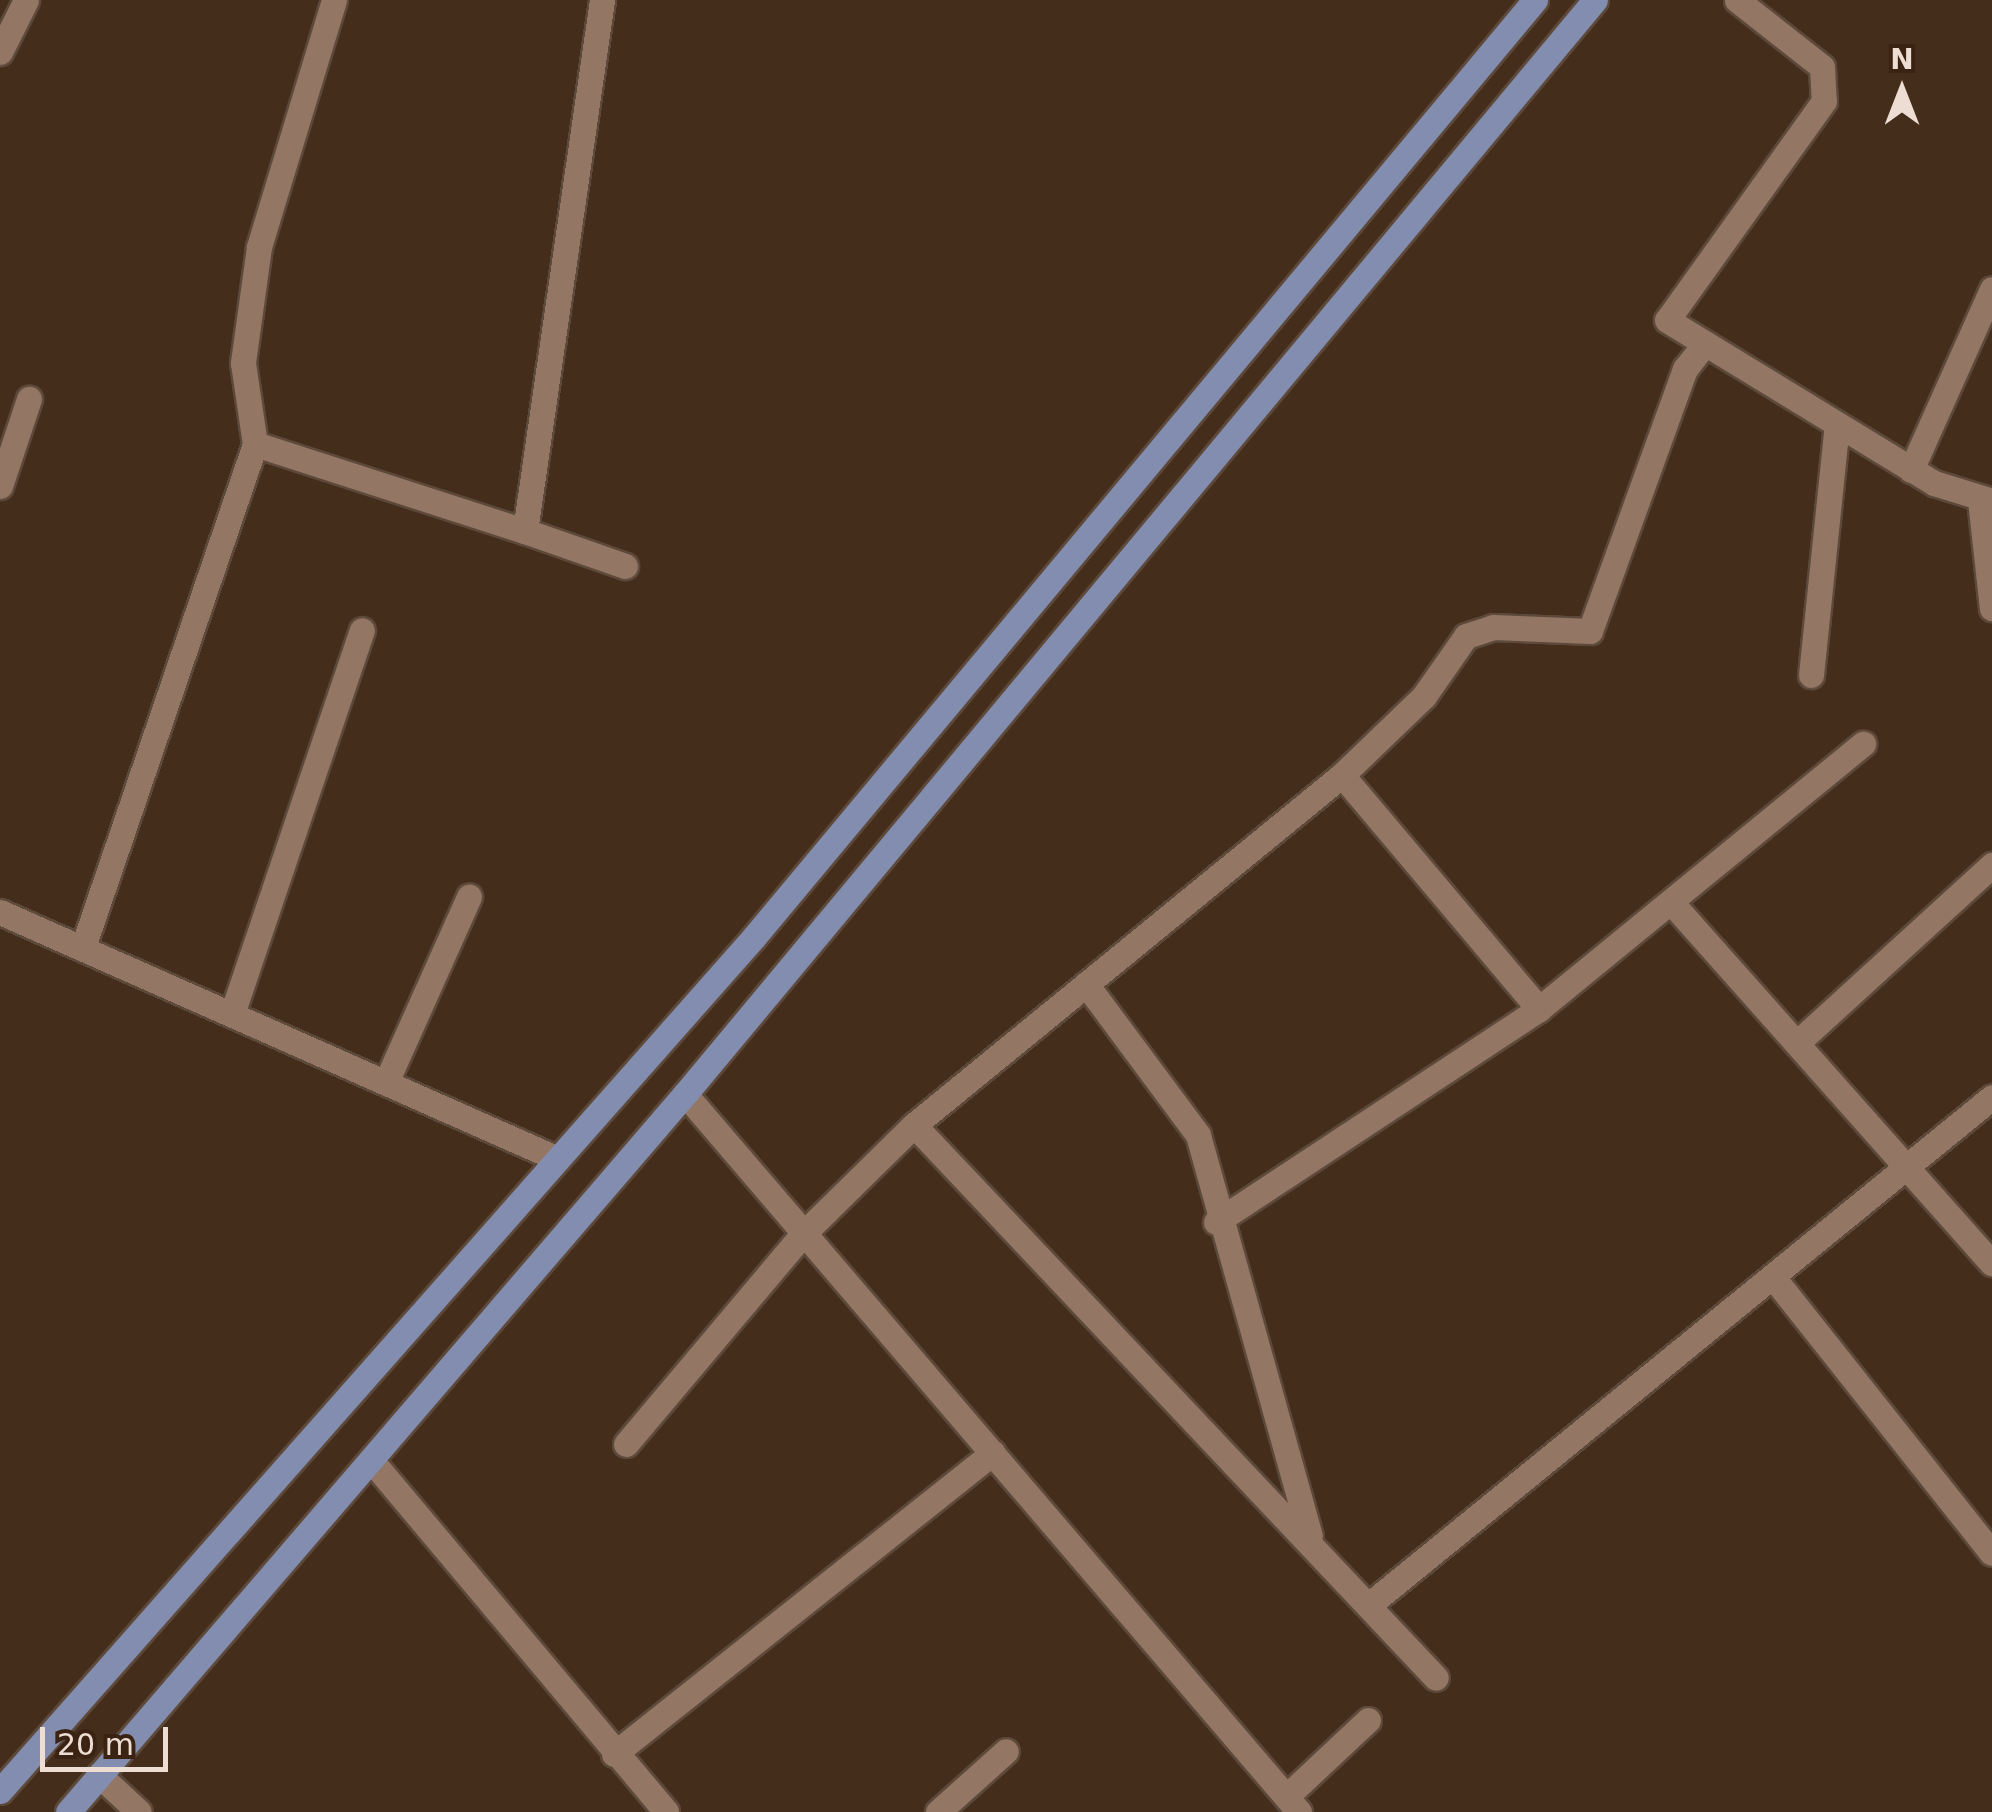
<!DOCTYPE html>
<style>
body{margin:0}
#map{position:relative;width:1992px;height:1812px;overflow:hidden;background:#452d1c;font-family:"DejaVu Sans",sans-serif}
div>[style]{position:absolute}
.roads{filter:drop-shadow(2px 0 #5d493a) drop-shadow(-2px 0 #5d493a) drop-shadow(0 2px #5d493a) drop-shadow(0 -2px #5d493a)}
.street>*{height:25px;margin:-12.5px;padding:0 12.5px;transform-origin:12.5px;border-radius:12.5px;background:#937764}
.primary>*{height:25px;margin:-12.5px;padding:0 12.5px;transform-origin:12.5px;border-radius:12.5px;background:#838daf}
span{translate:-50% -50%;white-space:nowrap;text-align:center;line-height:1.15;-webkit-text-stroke:8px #3a2312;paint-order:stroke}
.north{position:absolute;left:1852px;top:40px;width:100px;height:100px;-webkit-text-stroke:8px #3a2312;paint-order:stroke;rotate:0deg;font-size:28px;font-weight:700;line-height:40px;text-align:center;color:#edddd2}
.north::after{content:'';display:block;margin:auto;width:35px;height:45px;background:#edddd2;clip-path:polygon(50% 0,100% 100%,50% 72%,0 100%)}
.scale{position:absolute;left:40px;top:1727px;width:128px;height:45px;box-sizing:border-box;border:5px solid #edddd2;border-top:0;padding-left:12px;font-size:30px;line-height:35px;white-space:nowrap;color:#edddd2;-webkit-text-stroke:8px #3a2312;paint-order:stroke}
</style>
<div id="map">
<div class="roads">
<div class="street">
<div style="left:334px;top:0;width:258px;rotate:106.9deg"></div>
<div style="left:259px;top:247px;width:117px;rotate:97.9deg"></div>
<div style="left:243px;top:363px;width:82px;rotate:81.6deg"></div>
<div style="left:255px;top:444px;width:284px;rotate:17.9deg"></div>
<div style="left:525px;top:531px;width:537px;rotate:-81.75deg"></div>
<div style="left:1737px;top:0;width:108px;rotate:38.2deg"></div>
<div style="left:1822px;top:67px;width:34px;rotate:87deg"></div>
<div style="left:1824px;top:101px;width:269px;rotate:125.6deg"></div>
<div style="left:1667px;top:320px;width:313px;rotate:31.4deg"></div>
<div style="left:1934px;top:483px;width:61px;rotate:17.2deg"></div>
<div style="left:0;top:52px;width:58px;rotate:-63.4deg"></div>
<div style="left:1911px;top:470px;width:198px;rotate:-65.9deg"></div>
<div style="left:0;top:486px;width:92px;rotate:-71.6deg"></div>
<div style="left:1980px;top:500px;width:109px;rotate:83.7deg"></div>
<div style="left:525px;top:531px;width:106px;rotate:19.3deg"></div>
<div style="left:1811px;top:675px;width:251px;rotate:-84.1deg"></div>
<div style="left:1342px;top:775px;width:306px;rotate:49.9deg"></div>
<div style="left:1671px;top:902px;width:483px;rotate:48.4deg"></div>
<div style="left:0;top:912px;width:610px;rotate:23.88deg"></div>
<div style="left:83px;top:947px;width:532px;rotate:-71.12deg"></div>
<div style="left:1086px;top:984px;width:188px;rotate:53.4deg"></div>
<div style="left:1198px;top:1135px;width:416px;rotate:74.4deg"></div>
<div style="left:233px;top:1011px;width:402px;rotate:-71.3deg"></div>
<div style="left:1798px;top:1042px;width:263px;rotate:-42.4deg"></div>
<div style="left:387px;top:1080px;width:201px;rotate:-65.9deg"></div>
<div style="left:685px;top:1094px;width:945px;rotate:49.46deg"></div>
<div style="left:914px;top:1125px;width:760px;rotate:46.65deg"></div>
<div style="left:1216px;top:1222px;width:387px;rotate:-33.4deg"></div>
<div style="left:1539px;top:1009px;width:419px;rotate:-39.3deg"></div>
<div style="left:1773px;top:1277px;width:352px;rotate:51.6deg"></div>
<div style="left:626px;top:1444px;width:273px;rotate:-49.9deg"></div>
<div style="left:802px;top:1235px;width:157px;rotate:-44.5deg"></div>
<div style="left:914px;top:1125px;width:553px;rotate:-39.27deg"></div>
<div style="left:1342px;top:775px;width:114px;rotate:-43.9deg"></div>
<div style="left:1424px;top:696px;width:73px;rotate:-55deg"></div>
<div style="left:1466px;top:636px;width:28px;rotate:-18deg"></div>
<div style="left:1493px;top:627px;width:97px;rotate:2.4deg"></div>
<div style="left:1590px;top:631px;width:279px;rotate:-70.1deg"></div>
<div style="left:1685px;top:369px;width:29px;rotate:-52deg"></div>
<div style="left:371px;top:1460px;width:459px;rotate:50deg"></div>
<div style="left:1370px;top:1604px;width:802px;rotate:-39.18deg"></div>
<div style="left:614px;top:1754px;width:484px;rotate:-38.5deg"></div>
<div style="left:99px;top:1775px;width:54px;rotate:42.8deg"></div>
<div style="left:1287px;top:1796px;width:111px;rotate:-43.2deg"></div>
<div style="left:938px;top:1812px;width:91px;rotate:-41.9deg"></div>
</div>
<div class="primary">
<div style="left:0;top:1791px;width:1139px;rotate:-48.56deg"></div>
<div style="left:754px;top:937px;width:1220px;rotate:-50.19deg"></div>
<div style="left:68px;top:1812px;width:947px;rotate:-49.33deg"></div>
<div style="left:685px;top:1094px;width:1423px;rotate:-50.25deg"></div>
</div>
</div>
<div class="north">N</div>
<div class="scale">20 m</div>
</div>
